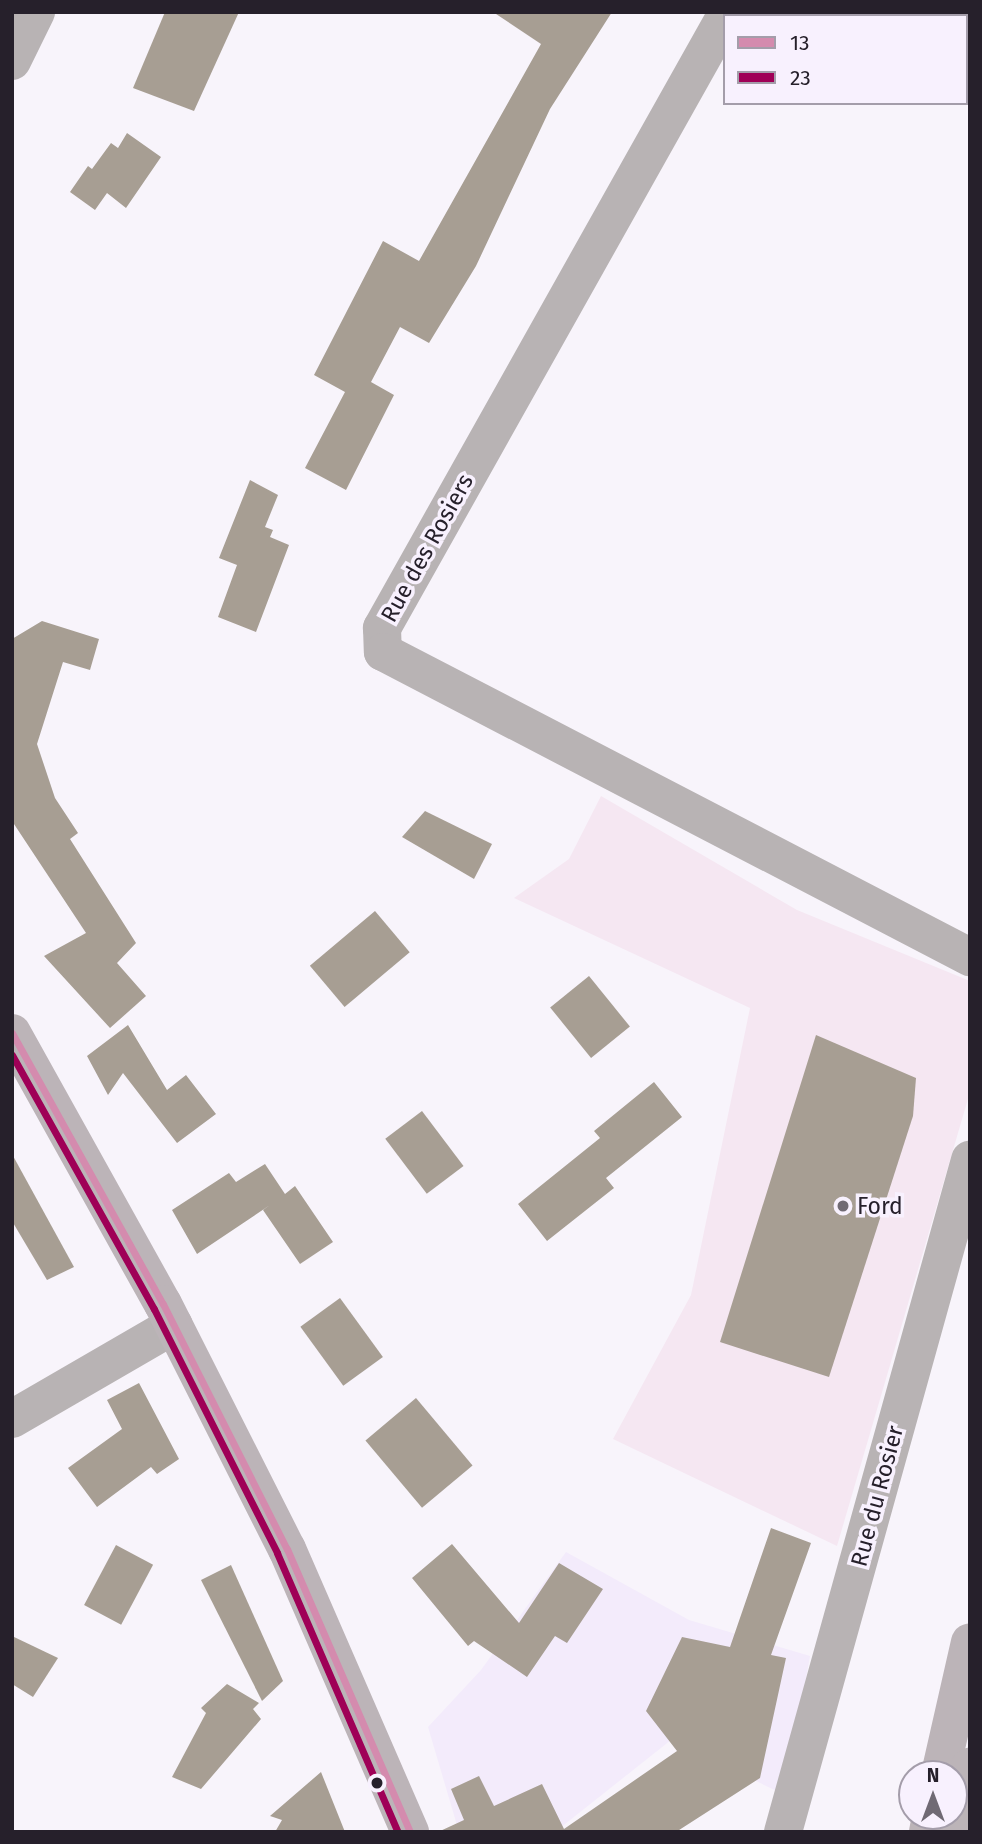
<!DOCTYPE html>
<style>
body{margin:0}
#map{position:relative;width:982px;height:1844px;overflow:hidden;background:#f8f4fb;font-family:"Fira Sans",sans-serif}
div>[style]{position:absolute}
.commercial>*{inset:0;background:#f5e7f2}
.built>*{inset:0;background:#f3ebfb}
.building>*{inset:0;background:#a79e93;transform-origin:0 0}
.minor>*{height:38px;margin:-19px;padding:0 19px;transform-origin:19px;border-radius:19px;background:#b8b3b4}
.major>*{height:38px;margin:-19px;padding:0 19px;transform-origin:19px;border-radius:19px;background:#bcb4b8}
.bus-1>*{height:7px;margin:-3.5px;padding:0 3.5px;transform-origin:3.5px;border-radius:3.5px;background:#d48bae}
.bus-2>*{height:7px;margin:-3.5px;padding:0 3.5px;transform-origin:3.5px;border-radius:3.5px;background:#9f0057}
.dots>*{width:19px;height:19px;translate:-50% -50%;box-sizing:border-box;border:4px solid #f8f1fe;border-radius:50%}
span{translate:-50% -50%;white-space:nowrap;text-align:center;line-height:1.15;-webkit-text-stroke:7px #f8f1fe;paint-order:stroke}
.street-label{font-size:23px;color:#26202b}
.poi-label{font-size:23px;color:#26202b}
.left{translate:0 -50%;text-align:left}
.frame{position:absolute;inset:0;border:14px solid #26202b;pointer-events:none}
.legend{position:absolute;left:723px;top:14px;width:245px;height:91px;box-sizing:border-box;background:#f8f1fe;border:2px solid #a49daa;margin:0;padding:9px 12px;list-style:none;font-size:21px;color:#26202b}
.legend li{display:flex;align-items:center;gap:14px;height:35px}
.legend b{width:35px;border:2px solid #a49daa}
.north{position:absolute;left:898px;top:1760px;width:70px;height:70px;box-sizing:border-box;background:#f8f1fe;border:2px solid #a49daa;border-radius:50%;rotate:0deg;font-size:19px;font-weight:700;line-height:28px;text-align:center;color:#26202b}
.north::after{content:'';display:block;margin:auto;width:24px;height:32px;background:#706a74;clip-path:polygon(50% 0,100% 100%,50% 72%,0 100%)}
</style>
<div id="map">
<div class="commercial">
<div style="clip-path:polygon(601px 796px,797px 910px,970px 981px,970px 1092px,837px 1546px,613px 1439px,691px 1295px,750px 1008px,514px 898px,569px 859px)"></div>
</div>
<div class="built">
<div style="clip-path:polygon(566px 1552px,689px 1620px,810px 1656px,785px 1795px,671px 1740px,555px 1832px,459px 1832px,428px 1727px,481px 1670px)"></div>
</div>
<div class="building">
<div style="clip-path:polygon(165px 12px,239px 12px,194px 111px,133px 88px)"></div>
<div style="clip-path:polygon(493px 12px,612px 12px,550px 109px,476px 266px,429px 343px,400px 327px,371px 382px,394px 395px,346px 490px,305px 468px,345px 392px,314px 375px,383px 241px,419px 261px,541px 44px)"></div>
<div style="clip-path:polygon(127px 133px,161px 157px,126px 208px,107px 193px,95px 210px,70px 192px,88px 166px,92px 169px,111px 143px,118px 148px)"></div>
<div style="clip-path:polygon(250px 480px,278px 495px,265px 527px,273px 530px,270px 537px,289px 545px,256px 632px,218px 617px,237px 565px,219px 558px)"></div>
<div style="clip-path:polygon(42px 621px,99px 639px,90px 670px,63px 662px,37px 744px,55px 798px,78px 833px,70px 839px,136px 943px,117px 963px,146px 996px,110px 1028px,44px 956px,86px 933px,12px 821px,12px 639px)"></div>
<div style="clip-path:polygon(425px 811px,492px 844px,474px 879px,402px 837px)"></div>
<div style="left:375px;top:911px;width:54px;height:85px;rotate:50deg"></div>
<div style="left:589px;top:976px;width:65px;height:50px;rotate:51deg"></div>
<div style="clip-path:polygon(128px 1025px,167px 1090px,186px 1075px,216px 1114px,177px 1143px,123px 1073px,108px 1095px,87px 1056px)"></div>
<div style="clip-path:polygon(816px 1035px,916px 1078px,913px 1116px,829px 1377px,720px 1342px)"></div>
<div style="clip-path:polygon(654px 1082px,682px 1117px,606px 1178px,614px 1188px,547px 1241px,518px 1204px,600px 1138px,594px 1131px)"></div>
<div style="left:422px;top:1111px;width:69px;height:46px;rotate:53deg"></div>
<div style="clip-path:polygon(12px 1154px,74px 1267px,47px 1280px,12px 1221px)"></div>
<div style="clip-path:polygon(265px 1164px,285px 1194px,295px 1186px,333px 1242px,300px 1264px,263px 1210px,270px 1205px,197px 1254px,172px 1210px,229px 1173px,236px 1182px)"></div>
<div style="left:340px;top:1298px;width:73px;height:49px;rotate:54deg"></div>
<div style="clip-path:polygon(139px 1383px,179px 1459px,157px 1474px,151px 1467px,97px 1507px,68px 1468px,122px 1429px,107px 1400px)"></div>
<div style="left:416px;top:1398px;width:88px;height:66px;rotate:50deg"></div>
<div style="clip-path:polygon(771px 1528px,811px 1543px,771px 1655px,786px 1658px,760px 1778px,676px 1832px,438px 1832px,464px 1820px,451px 1789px,479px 1776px,494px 1806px,542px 1784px,564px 1829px,677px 1751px,646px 1711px,682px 1637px,730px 1647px)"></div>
<div style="clip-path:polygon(452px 1544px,519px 1623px,559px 1563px,603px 1589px,567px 1643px,555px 1636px,527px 1677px,474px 1641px,468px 1646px,412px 1578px)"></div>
<div style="left:116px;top:1545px;width:42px;height:68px;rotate:28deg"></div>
<div style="clip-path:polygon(231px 1565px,283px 1681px,262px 1701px,201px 1580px)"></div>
<div style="clip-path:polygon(12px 1636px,58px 1658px,33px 1697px,12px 1684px)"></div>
<div style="clip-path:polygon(227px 1684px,259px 1703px,253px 1709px,261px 1719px,201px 1789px,172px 1777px,206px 1713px,201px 1708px)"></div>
<div style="clip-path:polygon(321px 1772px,345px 1832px,275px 1832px,282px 1820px,270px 1816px)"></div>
</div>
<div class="minor">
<div style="left:725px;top:17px;width:701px;rotate:119.31deg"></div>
<div style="left:382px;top:628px;width:24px;rotate:88deg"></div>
<div style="left:383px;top:652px;width:662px;rotate:27.46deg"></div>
<div style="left:12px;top:61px;width:55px;rotate:-63.9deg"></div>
<div style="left:12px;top:1419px;width:187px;rotate:-30.1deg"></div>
<div style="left:783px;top:1832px;width:698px;rotate:-74.45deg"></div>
</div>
<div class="major">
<div style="left:12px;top:1033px;width:310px;rotate:60.9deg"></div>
<div style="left:163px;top:1304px;width:275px;rotate:63.2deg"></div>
<div style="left:287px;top:1549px;width:309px;rotate:66.5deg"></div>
<div style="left:940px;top:1774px;width:135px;rotate:-77.2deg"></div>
<div style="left:928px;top:1832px;width:16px;rotate:-79deg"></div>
<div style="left:961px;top:1832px;width:66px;rotate:-82.1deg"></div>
</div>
<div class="bus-1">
<div style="left:12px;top:1033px;width:310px;rotate:60.9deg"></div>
<div style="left:163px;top:1304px;width:275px;rotate:63.2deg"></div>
<div style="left:287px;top:1549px;width:309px;rotate:66.5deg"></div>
</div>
<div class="bus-2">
<div style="left:12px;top:1055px;width:291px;rotate:60.8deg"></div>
<div style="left:154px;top:1309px;width:273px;rotate:63.2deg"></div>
<div style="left:277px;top:1553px;width:304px;rotate:66.6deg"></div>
</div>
<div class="dots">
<div style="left:843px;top:1206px;background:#706a74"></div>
<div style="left:377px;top:1783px;background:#26202b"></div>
</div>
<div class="street-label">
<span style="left:427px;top:548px;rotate:-61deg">Rue des Rosiers</span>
<span style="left:877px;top:1496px;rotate:-75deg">Rue du Rosier</span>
</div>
<div class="poi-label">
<span class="left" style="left:857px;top:1206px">Ford</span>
</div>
<div class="frame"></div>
<ul class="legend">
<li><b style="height:9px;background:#d48bae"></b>13</li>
<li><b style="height:9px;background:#9f0057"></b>23</li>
</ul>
<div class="north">N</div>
</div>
